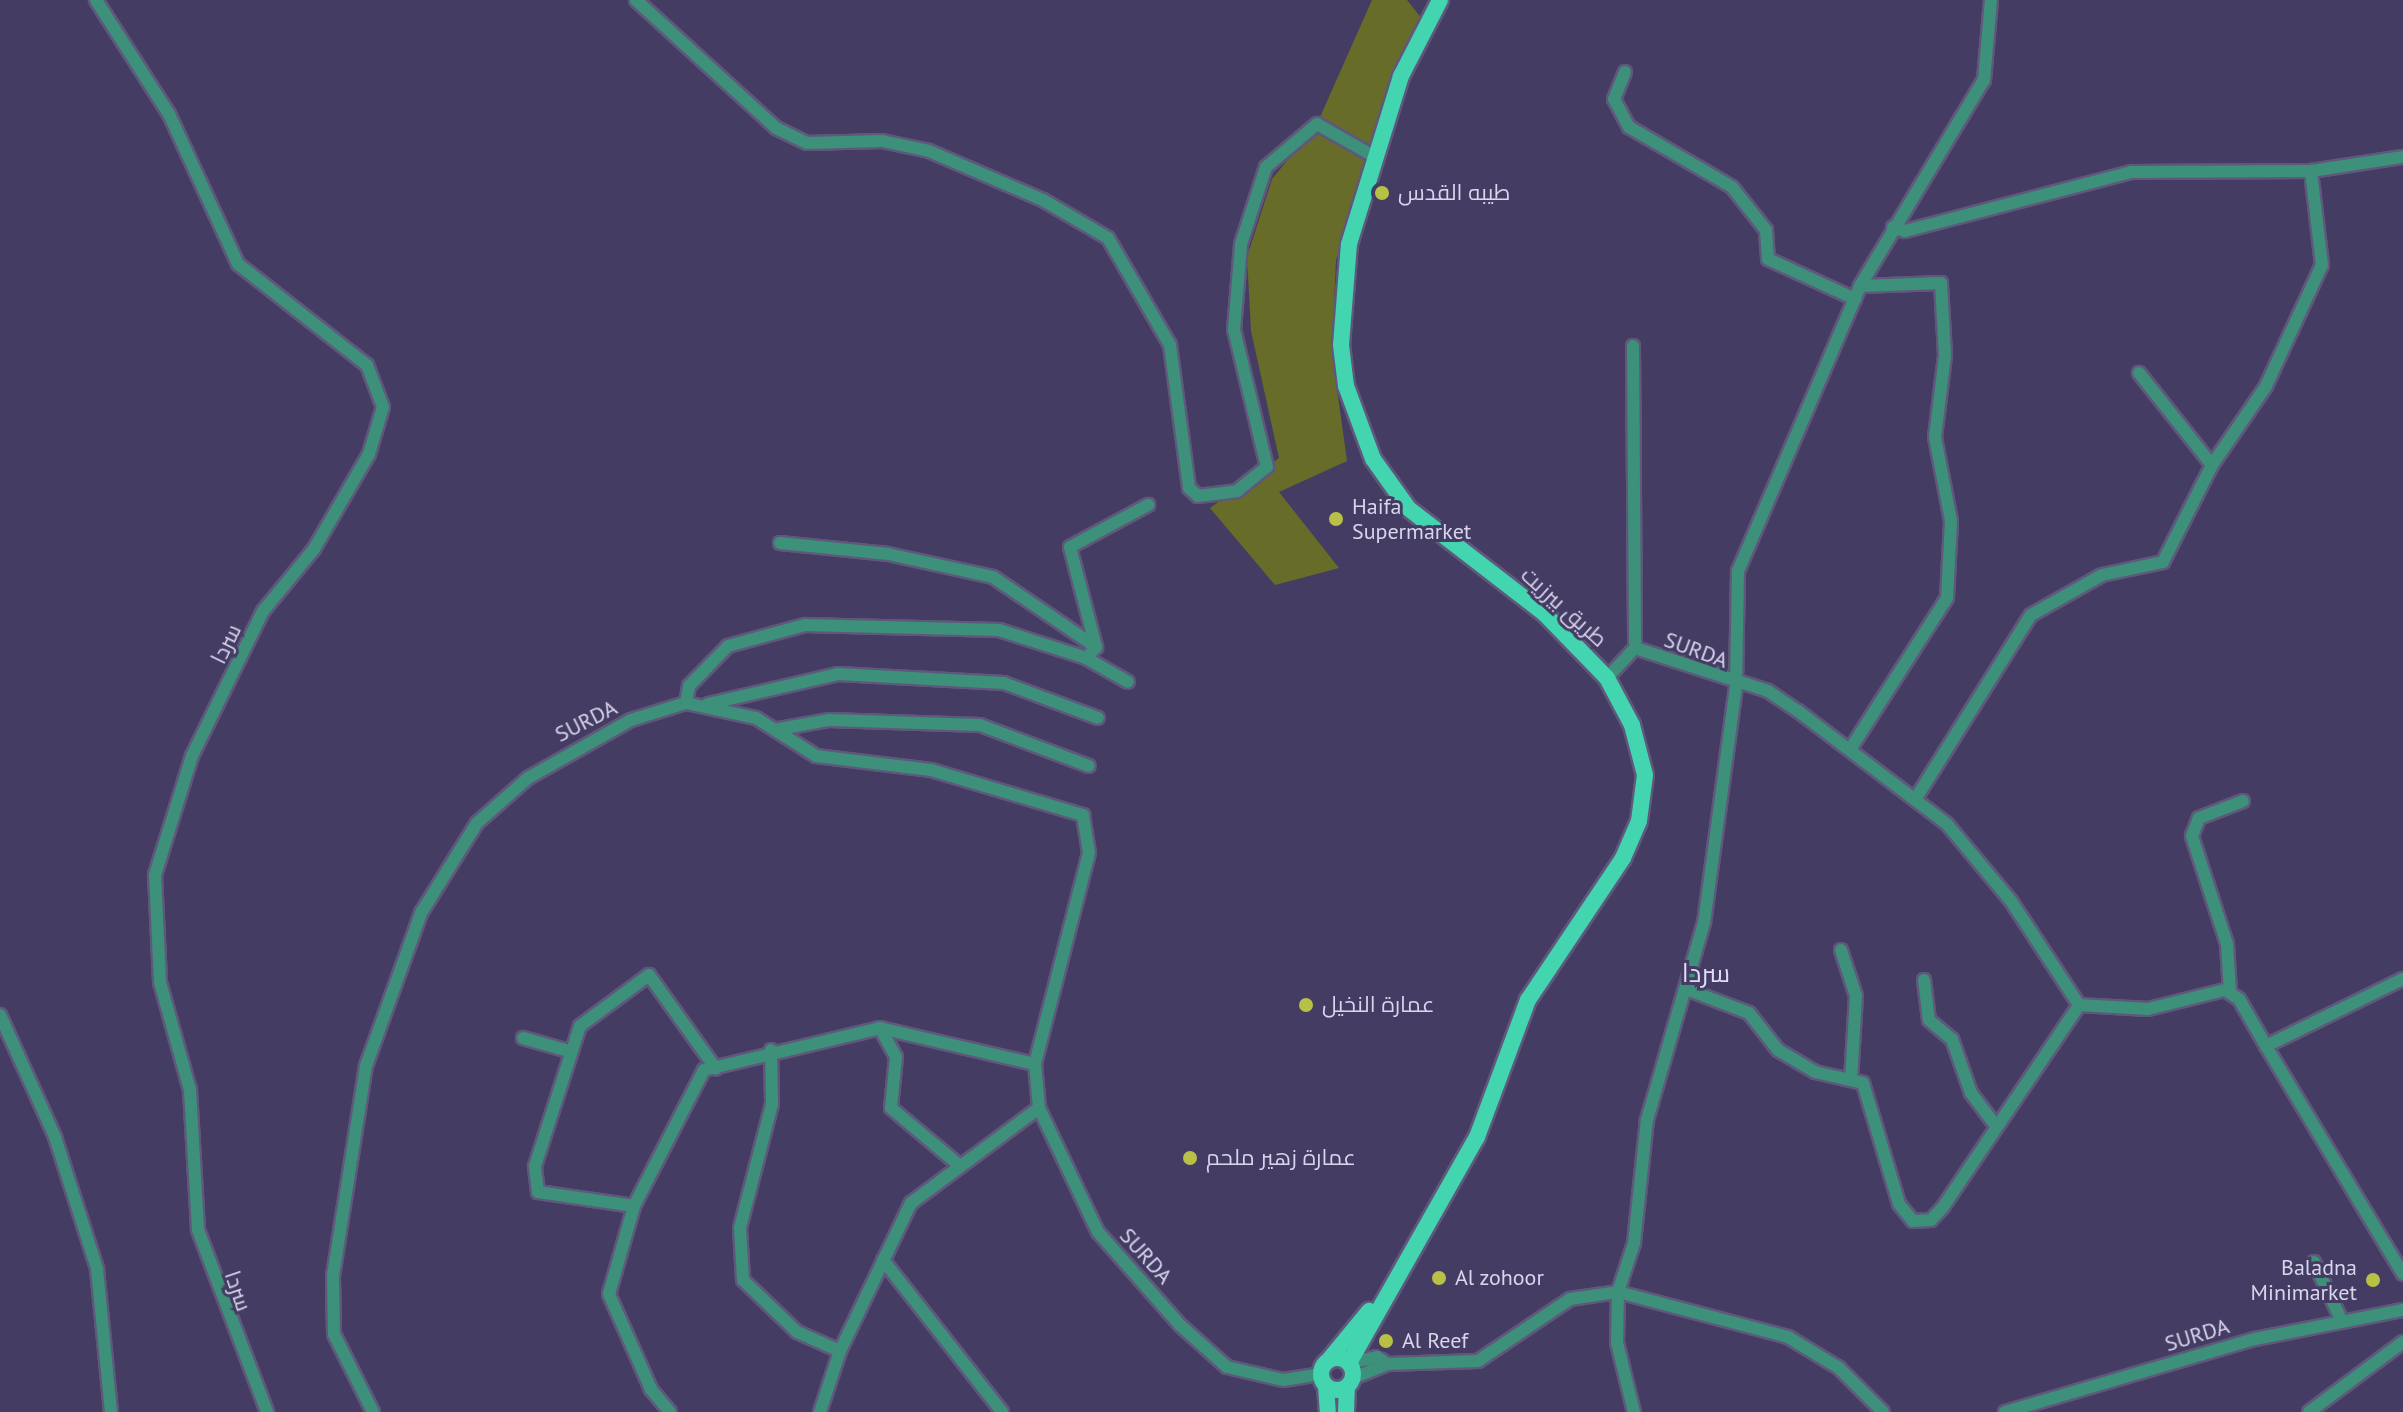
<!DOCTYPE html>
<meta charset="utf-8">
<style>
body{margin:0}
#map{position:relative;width:2403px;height:1412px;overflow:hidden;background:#443c63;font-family:"PT Sans",Cairo,sans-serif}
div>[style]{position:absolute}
.green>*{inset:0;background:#686c29}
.roads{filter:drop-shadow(2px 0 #5f587c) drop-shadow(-2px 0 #5f587c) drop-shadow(0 2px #5f587c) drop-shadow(0 -2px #5f587c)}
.minor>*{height:12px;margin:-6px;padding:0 6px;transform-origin:6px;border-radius:6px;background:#3d9079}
.major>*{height:16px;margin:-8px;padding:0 8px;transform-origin:8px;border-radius:8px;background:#43d4b0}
.major>.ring{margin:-8px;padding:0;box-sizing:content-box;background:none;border:16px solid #43d4b0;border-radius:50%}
.dots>*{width:22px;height:22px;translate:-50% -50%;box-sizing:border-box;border:4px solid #443c63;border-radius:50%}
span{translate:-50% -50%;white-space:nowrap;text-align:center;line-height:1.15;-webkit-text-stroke:6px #443c63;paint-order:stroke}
.poi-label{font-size:22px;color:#d8d5ed}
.left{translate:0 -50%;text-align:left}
.right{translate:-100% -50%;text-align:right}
.street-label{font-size:22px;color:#d8d5ed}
.quarter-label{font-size:26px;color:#dfdbf8}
</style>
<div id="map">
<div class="green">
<div style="clip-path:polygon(1372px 0,1407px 0,1426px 24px,1336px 260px,1332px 353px,1347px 461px,1279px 492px,1339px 568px,1275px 585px,1210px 508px,1279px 458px,1251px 331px,1247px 257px,1272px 179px,1317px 124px)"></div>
</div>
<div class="roads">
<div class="minor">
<div style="left:96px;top:0;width:135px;rotate:57.4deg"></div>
<div style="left:169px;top:114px;width:165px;rotate:65.3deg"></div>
<div style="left:238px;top:264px;width:164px;rotate:38.1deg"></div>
<div style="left:367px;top:365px;width:45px;rotate:69.1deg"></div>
<div style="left:383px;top:407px;width:49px;rotate:106.6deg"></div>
<div style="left:369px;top:454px;width:110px;rotate:120.1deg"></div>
<div style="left:314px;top:549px;width:80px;rotate:129.4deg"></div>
<div style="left:263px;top:611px;width:161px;rotate:116.1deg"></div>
<div style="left:192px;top:756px;width:125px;rotate:107.3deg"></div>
<div style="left:155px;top:875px;width:107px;rotate:87.3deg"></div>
<div style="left:160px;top:982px;width:112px;rotate:74.5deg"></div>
<div style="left:190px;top:1090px;width:140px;rotate:86.7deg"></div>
<div style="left:198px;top:1230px;width:195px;rotate:69.2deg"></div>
<div style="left:636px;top:0;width:190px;rotate:42.4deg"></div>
<div style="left:776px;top:128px;width:34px;rotate:26deg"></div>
<div style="left:807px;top:143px;width:75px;rotate:-1.5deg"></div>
<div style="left:882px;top:141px;width:48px;rotate:12deg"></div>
<div style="left:929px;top:151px;width:124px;rotate:23.3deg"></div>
<div style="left:1043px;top:200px;width:75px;rotate:30.3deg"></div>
<div style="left:1108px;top:238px;width:124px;rotate:59.9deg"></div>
<div style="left:1170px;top:345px;width:144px;rotate:82.4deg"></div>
<div style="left:1189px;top:488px;width:12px;rotate:42deg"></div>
<div style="left:1198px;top:496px;width:39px;rotate:-7deg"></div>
<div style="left:1237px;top:491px;width:38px;rotate:-39deg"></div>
<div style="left:1267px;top:467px;width:141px;rotate:-103.5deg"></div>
<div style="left:1234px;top:330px;width:86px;rotate:-85.3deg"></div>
<div style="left:1241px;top:244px;width:81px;rotate:-72deg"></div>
<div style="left:1266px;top:167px;width:67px;rotate:-40.1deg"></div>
<div style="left:1317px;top:124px;width:67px;rotate:29.6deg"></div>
<div style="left:1625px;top:72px;width:29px;rotate:112deg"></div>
<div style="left:1614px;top:99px;width:32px;rotate:62deg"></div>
<div style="left:1629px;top:127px;width:119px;rotate:30.2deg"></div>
<div style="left:1732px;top:187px;width:55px;rotate:51.7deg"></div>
<div style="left:1766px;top:230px;width:29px;rotate:86deg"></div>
<div style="left:1768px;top:259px;width:96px;rotate:24.7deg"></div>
<div style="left:1893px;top:227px;width:13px;rotate:18deg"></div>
<div style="left:1905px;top:231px;width:234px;rotate:-14.6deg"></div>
<div style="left:2131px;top:172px;width:180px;rotate:-0.3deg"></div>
<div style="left:2311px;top:171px;width:93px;rotate:-8.7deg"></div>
<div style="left:1633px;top:346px;width:302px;rotate:89.6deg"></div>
<div style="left:2139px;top:373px;width:117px;rotate:51.6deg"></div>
<div style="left:780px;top:543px;width:109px;rotate:5.8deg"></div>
<div style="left:888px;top:554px;width:107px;rotate:12.4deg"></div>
<div style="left:993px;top:577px;width:125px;rotate:34.2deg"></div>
<div style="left:1096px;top:647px;width:15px;rotate:132deg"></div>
<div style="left:1096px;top:647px;width:103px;rotate:-104.6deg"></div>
<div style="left:1070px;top:547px;width:89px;rotate:-28.3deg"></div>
<div style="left:1607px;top:678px;width:41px;rotate:-47deg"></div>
<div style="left:1635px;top:648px;width:140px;rotate:17.9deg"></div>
<div style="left:1768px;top:691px;width:36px;rotate:34deg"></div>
<div style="left:1798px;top:711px;width:187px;rotate:37.2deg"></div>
<div style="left:1947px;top:824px;width:100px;rotate:50.3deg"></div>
<div style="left:2011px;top:901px;width:124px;rotate:56.8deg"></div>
<div style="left:2079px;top:1005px;width:69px;rotate:3.3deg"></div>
<div style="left:2148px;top:1009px;width:79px;rotate:-13.9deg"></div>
<div style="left:2225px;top:990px;width:17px;rotate:33deg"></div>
<div style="left:2239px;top:999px;width:54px;rotate:60.1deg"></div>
<div style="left:2266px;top:1046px;width:153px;rotate:-26.1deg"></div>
<div style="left:686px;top:703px;width:17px;rotate:-80deg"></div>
<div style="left:689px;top:686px;width:56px;rotate:-45.7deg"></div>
<div style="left:728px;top:646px;width:80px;rotate:-15.3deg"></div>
<div style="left:805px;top:625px;width:194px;rotate:1.5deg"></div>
<div style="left:999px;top:630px;width:91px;rotate:17.8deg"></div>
<div style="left:1086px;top:658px;width:48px;rotate:29.7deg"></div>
<div style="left:708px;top:704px;width:133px;rotate:-13deg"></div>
<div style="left:838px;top:674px;width:166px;rotate:3.1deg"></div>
<div style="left:1004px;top:683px;width:100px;rotate:20.4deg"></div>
<div style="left:779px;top:729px;width:51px;rotate:-10.2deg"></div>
<div style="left:829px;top:720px;width:151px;rotate:1.9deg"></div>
<div style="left:980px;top:725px;width:116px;rotate:20.6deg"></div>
<div style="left:1851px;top:748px;width:178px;rotate:-57.4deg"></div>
<div style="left:1947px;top:598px;width:77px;rotate:-87deg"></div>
<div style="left:1951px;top:521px;width:86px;rotate:-100.8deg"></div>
<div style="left:1935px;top:437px;width:83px;rotate:-83deg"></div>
<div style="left:1945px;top:355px;width:72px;rotate:-93.2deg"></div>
<div style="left:1941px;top:283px;width:81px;rotate:177.9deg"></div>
<div style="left:1916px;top:798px;width:216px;rotate:-57.9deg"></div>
<div style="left:2031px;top:615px;width:81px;rotate:-29.4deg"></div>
<div style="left:2102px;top:575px;width:62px;rotate:-12deg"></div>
<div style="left:2163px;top:562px;width:109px;rotate:-63.2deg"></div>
<div style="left:2212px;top:465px;width:96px;rotate:-55.6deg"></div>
<div style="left:2266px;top:386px;width:133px;rotate:-65.2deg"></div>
<div style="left:2322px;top:265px;width:95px;rotate:-96.7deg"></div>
<div style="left:1841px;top:950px;width:48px;rotate:71.9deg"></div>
<div style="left:1856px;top:996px;width:84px;rotate:93.4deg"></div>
<div style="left:1924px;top:980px;width:40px;rotate:82.9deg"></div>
<div style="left:1929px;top:1020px;width:30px;rotate:40deg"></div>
<div style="left:1952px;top:1039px;width:57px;rotate:70.6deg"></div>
<div style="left:1971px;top:1093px;width:41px;rotate:52.9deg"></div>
<div style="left:1686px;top:989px;width:67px;rotate:20.9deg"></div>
<div style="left:1749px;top:1013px;width:47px;rotate:51.9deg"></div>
<div style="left:1778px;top:1050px;width:43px;rotate:30.7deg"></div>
<div style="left:1815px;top:1072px;width:49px;rotate:12.9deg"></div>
<div style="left:1863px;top:1083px;width:126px;rotate:73.4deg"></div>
<div style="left:1899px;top:1204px;width:22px;rotate:51deg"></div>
<div style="left:1913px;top:1221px;width:18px;rotate:-3deg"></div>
<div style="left:1931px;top:1220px;width:18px;rotate:-47deg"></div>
<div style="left:1943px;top:1207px;width:244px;rotate:-56deg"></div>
<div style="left:2230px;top:992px;width:48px;rotate:-93.6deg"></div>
<div style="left:2227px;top:944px;width:114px;rotate:-108deg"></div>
<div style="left:2192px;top:836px;width:19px;rotate:-69deg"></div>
<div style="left:2199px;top:818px;width:47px;rotate:-21.1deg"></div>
<div style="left:0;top:1015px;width:134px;rotate:65.7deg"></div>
<div style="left:55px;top:1137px;width:139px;rotate:72.3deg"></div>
<div style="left:97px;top:1269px;width:144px;rotate:84.4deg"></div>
<div style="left:880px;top:1028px;width:33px;rotate:61deg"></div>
<div style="left:896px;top:1057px;width:51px;rotate:95.6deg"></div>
<div style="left:891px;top:1108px;width:90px;rotate:40deg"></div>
<div style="left:523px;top:1038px;width:48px;rotate:15.8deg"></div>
<div style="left:2266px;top:1046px;width:266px;rotate:59deg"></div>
<div style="left:771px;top:1050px;width:54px;rotate:88.9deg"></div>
<div style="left:772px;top:1104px;width:128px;rotate:104.5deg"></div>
<div style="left:740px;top:1228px;width:52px;rotate:86.7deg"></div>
<div style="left:743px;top:1280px;width:75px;rotate:43.9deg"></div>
<div style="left:797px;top:1332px;width:47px;rotate:23.8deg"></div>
<div style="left:634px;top:1206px;width:97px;rotate:-171.7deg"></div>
<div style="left:538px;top:1192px;width:26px;rotate:-97deg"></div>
<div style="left:535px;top:1166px;width:147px;rotate:-72.2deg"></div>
<div style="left:580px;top:1026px;width:86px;rotate:-36.5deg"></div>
<div style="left:649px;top:975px;width:115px;rotate:54.5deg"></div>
<div style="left:883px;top:1260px;width:193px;rotate:51.9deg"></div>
<div style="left:2314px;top:1262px;width:63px;rotate:64.7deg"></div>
<div style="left:1349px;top:1363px;width:29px;rotate:-12deg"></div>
<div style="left:1377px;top:1357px;width:12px;rotate:35deg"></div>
<div style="left:1353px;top:1378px;width:37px;rotate:-22deg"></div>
<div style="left:1387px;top:1364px;width:91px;rotate:-1.9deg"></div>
<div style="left:1478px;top:1361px;width:111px;rotate:-34deg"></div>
<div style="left:1570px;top:1299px;width:49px;rotate:-8.3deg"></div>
<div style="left:1618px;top:1292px;width:176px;rotate:14.8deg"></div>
<div style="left:1788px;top:1337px;width:60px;rotate:31.3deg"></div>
<div style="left:1839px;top:1368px;width:62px;rotate:45deg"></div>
<div style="left:373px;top:1412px;width:87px;rotate:-116.6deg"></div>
<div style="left:334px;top:1334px;width:58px;rotate:-91deg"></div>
<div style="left:333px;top:1276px;width:213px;rotate:-81.1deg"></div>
<div style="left:366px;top:1066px;width:163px;rotate:-70.2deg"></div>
<div style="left:421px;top:913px;width:106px;rotate:-58.1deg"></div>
<div style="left:477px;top:823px;width:68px;rotate:-41.4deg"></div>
<div style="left:528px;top:778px;width:118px;rotate:-29.4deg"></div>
<div style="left:631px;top:720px;width:58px;rotate:-17.2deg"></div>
<div style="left:686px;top:703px;width:72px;rotate:12.1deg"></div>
<div style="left:756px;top:718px;width:71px;rotate:32.3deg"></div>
<div style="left:816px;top:756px;width:116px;rotate:6.9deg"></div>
<div style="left:931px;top:770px;width:159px;rotate:16.5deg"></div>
<div style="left:1083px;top:815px;width:38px;rotate:81deg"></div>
<div style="left:1089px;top:853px;width:218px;rotate:104.4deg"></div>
<div style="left:1035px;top:1064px;width:44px;rotate:84.8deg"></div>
<div style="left:1039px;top:1108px;width:137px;rotate:64.6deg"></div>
<div style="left:1098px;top:1232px;width:124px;rotate:48.6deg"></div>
<div style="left:1180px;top:1325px;width:63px;rotate:41.8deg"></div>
<div style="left:1227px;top:1367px;width:57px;rotate:13.1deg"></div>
<div style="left:1283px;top:1380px;width:38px;rotate:-9deg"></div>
<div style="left:670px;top:1412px;width:30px;rotate:-130deg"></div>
<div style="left:651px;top:1389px;width:104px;rotate:-113.9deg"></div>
<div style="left:609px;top:1294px;width:91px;rotate:-74.1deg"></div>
<div style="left:634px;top:1206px;width:153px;rotate:-62.8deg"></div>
<div style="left:704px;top:1070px;width:181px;rotate:-13.4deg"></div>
<div style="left:880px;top:1028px;width:159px;rotate:13.1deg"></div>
<div style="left:820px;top:1412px;width:64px;rotate:-71.8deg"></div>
<div style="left:840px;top:1351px;width:164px;rotate:-64.4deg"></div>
<div style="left:911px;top:1203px;width:159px;rotate:-36.6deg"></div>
<div style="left:1634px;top:1412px;width:71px;rotate:-103.8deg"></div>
<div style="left:1617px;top:1343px;width:51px;rotate:-88.9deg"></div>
<div style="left:1618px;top:1292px;width:52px;rotate:-71.9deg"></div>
<div style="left:1634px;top:1243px;width:124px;rotate:-84deg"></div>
<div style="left:1647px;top:1120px;width:205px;rotate:-73.9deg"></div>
<div style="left:1704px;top:923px;width:239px;rotate:-82.3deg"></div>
<div style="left:1736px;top:686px;width:115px;rotate:-89deg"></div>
<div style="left:1738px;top:571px;width:310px;rotate:-66.8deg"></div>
<div style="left:1860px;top:286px;width:240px;rotate:-59deg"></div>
<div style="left:1984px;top:80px;width:80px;rotate:-85deg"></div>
<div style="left:2005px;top:1412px;width:260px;rotate:-16.3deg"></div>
<div style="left:2255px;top:1339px;width:151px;rotate:-11.1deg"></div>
<div style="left:2309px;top:1412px;width:117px;rotate:-36.7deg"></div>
</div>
<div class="major">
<div class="ring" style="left:1321px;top:1358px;width:16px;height:16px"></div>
<div style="left:1328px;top:1361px;width:65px;rotate:-50.6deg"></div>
<div style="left:1349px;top:1363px;width:260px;rotate:-60.5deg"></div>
<div style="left:1477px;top:1137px;width:146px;rotate:-69.6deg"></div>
<div style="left:1528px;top:1000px;width:171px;rotate:-56.2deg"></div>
<div style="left:1623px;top:858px;width:40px;rotate:-66.6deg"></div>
<div style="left:1639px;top:821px;width:46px;rotate:-82.6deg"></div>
<div style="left:1645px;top:775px;width:52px;rotate:-104.6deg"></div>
<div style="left:1632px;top:725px;width:53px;rotate:-118deg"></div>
<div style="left:1607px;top:678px;width:89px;rotate:-134.1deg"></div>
<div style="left:1545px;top:614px;width:173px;rotate:-142.3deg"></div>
<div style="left:1408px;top:508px;width:60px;rotate:-125.5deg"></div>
<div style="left:1373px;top:459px;width:78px;rotate:-110.3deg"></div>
<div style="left:1346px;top:386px;width:41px;rotate:-97deg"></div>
<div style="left:1341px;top:345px;width:101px;rotate:-85.5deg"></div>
<div style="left:1349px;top:244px;width:176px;rotate:-72.8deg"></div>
<div style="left:1401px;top:76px;width:85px;rotate:-62.8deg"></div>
<div style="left:1326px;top:1386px;width:26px;rotate:86deg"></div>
<div style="left:1346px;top:1412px;width:24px;rotate:-88deg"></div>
</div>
</div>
<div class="dots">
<div style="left:1382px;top:193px;background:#b9c046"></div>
<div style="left:1336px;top:519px;background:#b9c046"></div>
<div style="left:1306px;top:1005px;background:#b9c046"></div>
<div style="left:1190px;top:1158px;background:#b9c046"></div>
<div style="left:1439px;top:1278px;background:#b9c046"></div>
<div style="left:2373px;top:1280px;background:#b9c046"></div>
<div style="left:1386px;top:1341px;background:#b9c046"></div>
</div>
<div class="poi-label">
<span class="left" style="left:1398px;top:193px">طيبه القدس</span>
<span class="left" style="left:1352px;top:519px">Haifa<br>Supermarket</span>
<span class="left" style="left:1322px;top:1005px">عمارة النخيل</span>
<span class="left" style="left:1206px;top:1158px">عمارة زهير ملحم</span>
<span class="right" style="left:2357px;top:1280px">Baladna<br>Minimarket</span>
<span class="left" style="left:1455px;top:1278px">Al zohoor</span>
<span class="left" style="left:1402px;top:1341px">Al Reef</span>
</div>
<div class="street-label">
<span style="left:1564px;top:607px;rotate:42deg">طريق بيرزيت</span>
<span style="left:226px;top:644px;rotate:-64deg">سردا</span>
<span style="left:1696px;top:650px;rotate:20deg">SURDA</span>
<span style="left:586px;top:721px;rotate:-27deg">SURDA</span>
<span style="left:1146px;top:1256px;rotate:48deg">SURDA</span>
<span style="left:238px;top:1291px;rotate:71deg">سردا</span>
<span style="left:2197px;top:1335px;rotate:-17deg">SURDA</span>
</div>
<div class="quarter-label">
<span style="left:1706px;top:973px">سردا</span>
</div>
</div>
